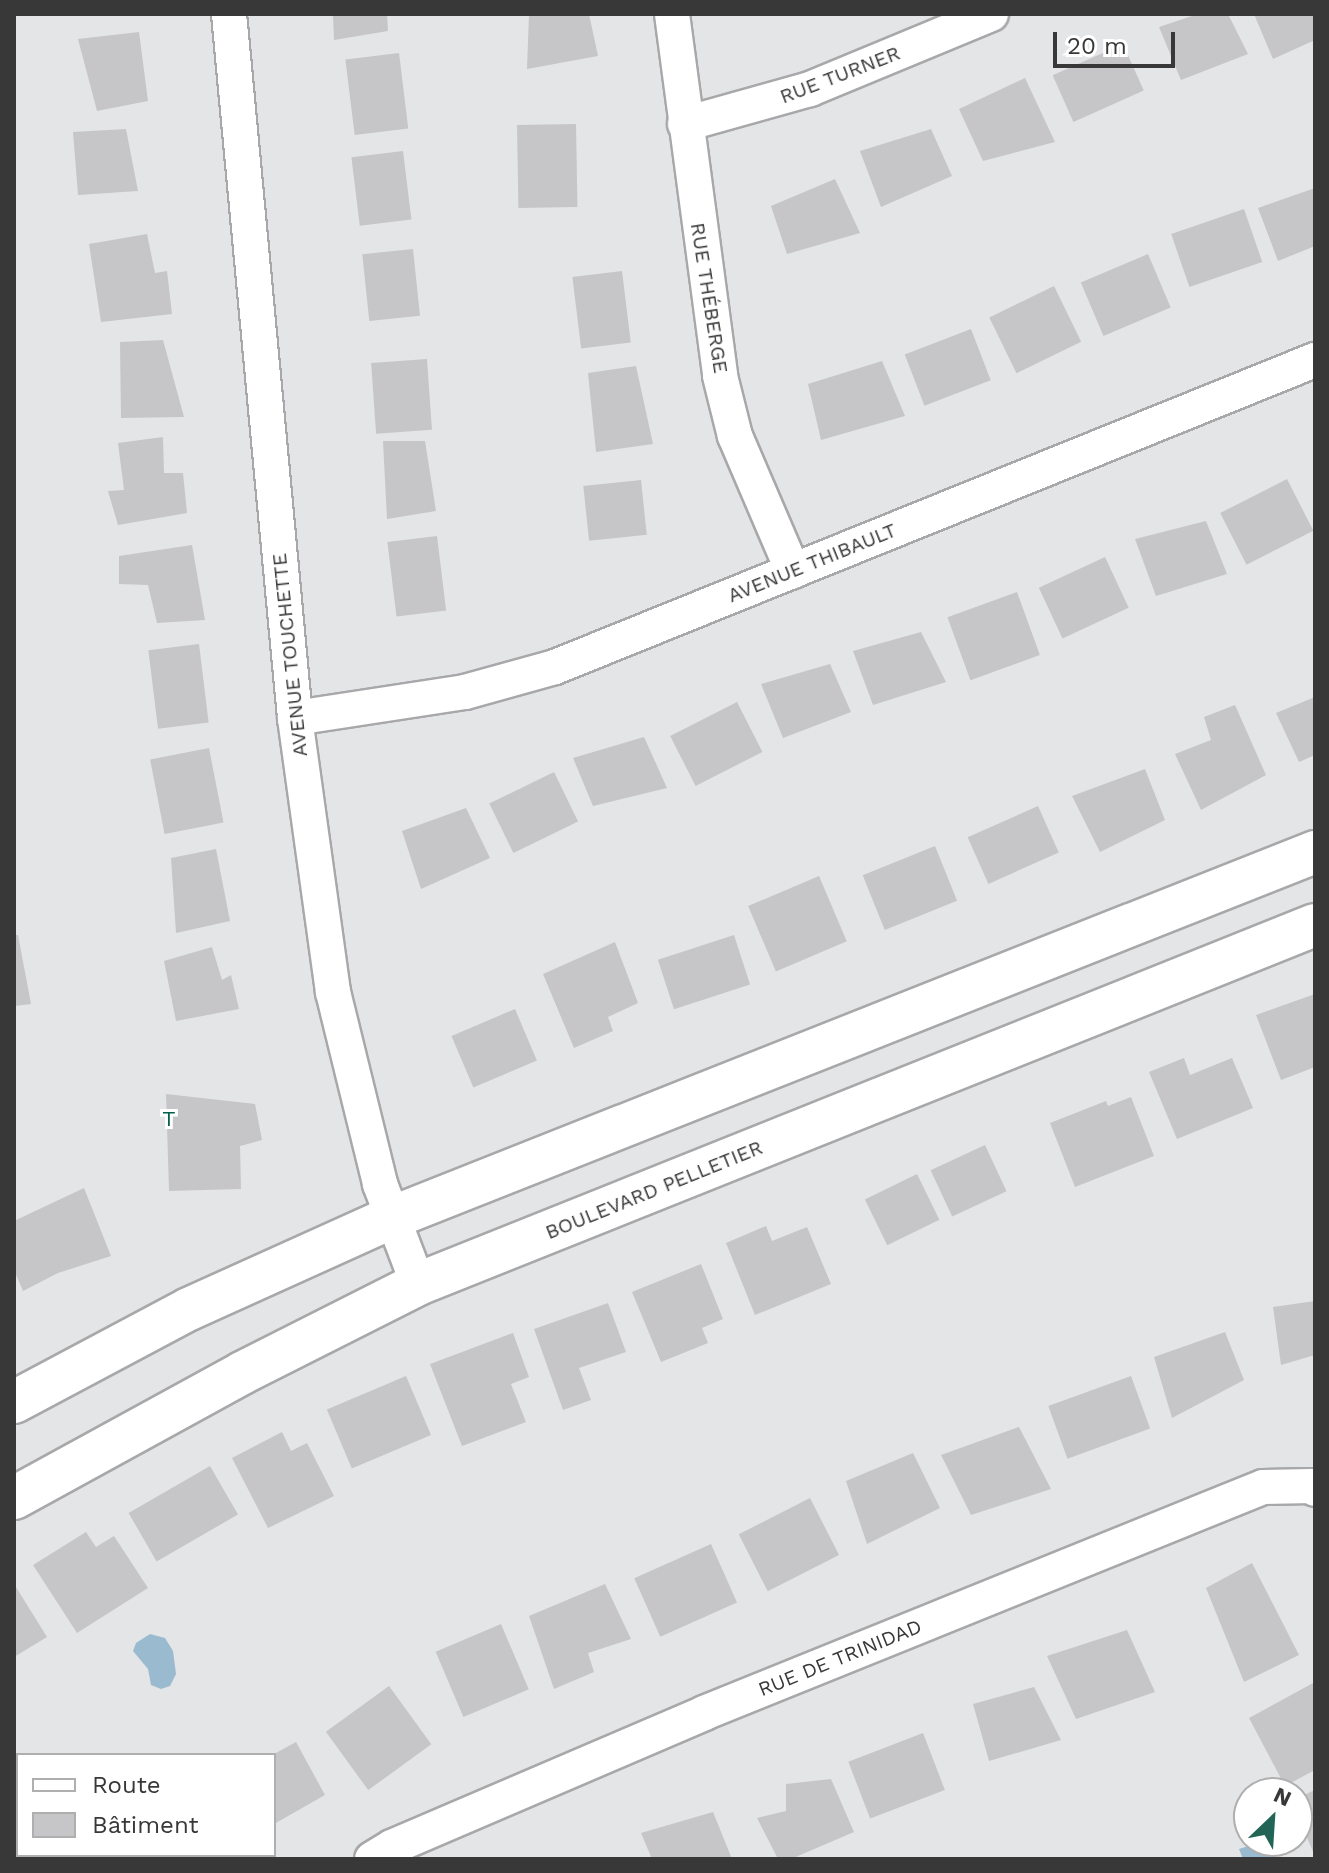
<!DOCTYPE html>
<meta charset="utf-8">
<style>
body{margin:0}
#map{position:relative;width:1329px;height:1873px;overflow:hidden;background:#e4e5e6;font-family:"Work Sans",sans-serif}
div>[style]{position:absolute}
.water>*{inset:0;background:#9abacf}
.building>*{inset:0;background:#c6c6c8;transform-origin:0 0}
.roads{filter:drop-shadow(2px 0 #a8a8aa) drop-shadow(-2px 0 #a8a8aa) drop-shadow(0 2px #a8a8aa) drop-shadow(0 -2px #a8a8aa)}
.minor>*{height:34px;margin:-17px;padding:0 17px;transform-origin:17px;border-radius:17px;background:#fff}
.tertiary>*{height:42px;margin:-21px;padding:0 21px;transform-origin:21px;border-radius:21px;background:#fff}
span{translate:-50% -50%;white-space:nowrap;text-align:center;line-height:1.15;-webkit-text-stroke:6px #fff;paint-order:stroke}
.street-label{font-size:20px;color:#383838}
.neighbourhood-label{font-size:22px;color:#045e4e;letter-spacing:2px}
.frame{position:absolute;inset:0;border:16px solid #383838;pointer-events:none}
.legend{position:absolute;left:16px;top:1753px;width:260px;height:104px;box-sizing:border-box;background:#fff;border:2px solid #afafaf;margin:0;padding:10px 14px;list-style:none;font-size:24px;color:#383838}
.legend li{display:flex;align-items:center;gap:16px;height:40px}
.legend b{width:40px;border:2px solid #afafaf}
.north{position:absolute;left:1233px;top:1777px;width:80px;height:80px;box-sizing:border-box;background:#fff;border:2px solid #afafaf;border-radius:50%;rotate:25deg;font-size:22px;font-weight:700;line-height:32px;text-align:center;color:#383838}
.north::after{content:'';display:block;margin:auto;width:28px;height:36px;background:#226556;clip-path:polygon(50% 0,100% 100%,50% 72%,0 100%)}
.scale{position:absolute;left:1053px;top:32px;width:122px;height:36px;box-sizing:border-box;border:4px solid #383838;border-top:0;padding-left:10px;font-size:24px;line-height:28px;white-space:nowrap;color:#383838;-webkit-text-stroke:6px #fff;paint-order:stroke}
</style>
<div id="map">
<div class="water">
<div style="clip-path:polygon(150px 1634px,165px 1638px,173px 1651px,176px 1674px,170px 1686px,161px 1689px,151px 1685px,148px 1669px,133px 1651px,136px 1643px)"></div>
<div style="clip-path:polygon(1264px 1841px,1271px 1859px,1243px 1859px,1239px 1849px)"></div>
</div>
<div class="building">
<div style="clip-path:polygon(333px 14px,387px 14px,388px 31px,334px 40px)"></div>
<div style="clip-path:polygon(529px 14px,589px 14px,598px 56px,527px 69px)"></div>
<div style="clip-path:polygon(1198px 14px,1228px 14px,1248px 54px,1181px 80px,1159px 27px)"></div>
<div style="clip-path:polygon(1254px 14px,1315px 14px,1315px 40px,1273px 59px)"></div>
<div style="clip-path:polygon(139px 32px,148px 101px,97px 111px,78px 39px)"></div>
<div style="left:1123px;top:44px;width:51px;height:77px;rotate:66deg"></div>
<div style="left:399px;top:53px;width:76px;height:54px;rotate:83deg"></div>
<div style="clip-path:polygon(1025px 78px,1055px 142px,983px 161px,959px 109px)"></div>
<div style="left:576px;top:124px;width:83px;height:59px;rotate:89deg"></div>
<div style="clip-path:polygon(126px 129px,138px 191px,78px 195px,73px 132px)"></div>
<div style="clip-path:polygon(931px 129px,952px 176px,881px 207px,860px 151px)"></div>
<div style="left:403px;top:151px;width:69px;height:52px;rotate:83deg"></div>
<div style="clip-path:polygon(835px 179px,860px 233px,787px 254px,771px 206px)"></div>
<div style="clip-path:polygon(1315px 188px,1315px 246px,1278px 261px,1258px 208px)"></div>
<div style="left:1244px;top:209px;width:56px;height:77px;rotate:71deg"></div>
<div style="clip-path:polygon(147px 234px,155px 273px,167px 271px,172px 314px,101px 322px,89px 244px)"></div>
<div style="left:413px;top:249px;width:67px;height:51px;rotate:84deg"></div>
<div style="left:1148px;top:254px;width:58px;height:73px;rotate:67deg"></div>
<div style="left:622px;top:271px;width:72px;height:50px;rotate:83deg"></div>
<div style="left:1054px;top:286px;width:62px;height:72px;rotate:64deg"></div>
<div style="left:971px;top:329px;width:55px;height:71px;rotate:69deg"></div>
<div style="clip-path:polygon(163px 340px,184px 417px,121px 418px,120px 342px)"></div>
<div style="left:427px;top:359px;width:71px;height:56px;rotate:86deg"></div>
<div style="clip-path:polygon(882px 361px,905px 416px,821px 440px,808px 384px)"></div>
<div style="clip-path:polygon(636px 366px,653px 444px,596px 452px,588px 373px)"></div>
<div style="clip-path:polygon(163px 437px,164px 473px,183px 473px,187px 513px,118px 525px,108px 491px,124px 490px,118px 443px)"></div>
<div style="clip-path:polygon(383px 441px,425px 441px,436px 511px,387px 519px)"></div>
<div style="left:1287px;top:479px;width:58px;height:75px;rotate:63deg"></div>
<div style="left:641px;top:480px;width:55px;height:58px;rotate:84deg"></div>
<div style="clip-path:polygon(1206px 521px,1227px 574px,1156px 596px,1135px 539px)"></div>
<div style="left:437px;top:536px;width:75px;height:50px;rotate:83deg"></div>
<div style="clip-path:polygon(192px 545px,205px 620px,157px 623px,148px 585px,119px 584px,119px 556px)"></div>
<div style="left:1105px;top:557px;width:56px;height:73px;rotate:65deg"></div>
<div style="left:1017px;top:592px;width:67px;height:74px;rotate:70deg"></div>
<div style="clip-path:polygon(921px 632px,946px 682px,873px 705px,853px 651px)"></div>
<div style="left:199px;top:644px;width:79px;height:51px;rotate:83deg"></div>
<div style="clip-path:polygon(830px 664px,851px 712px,783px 738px,761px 684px)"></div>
<div style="clip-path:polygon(1315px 697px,1315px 755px,1299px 762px,1276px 713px)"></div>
<div style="left:737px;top:702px;width:56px;height:75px;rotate:63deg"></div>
<div style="clip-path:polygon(1235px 705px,1266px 775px,1201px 810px,1175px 754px,1211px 740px,1204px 717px)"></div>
<div style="clip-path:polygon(644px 737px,667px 788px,593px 806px,573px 758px)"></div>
<div style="left:209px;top:748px;width:76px;height:60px;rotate:79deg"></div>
<div style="clip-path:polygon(1145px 769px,1165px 820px,1100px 852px,1072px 796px)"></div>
<div style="left:554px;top:772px;width:55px;height:72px;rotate:64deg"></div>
<div style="left:1038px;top:806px;width:51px;height:77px;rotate:66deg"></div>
<div style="clip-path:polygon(466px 808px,490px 858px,421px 889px,402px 831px)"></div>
<div style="left:935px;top:846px;width:59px;height:78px;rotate:68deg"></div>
<div style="clip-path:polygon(216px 849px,230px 921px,176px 933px,171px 858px)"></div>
<div style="left:819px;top:876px;width:71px;height:77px;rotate:67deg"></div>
<div style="clip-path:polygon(14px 935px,18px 935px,31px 1004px,14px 1006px)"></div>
<div style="left:734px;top:935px;width:52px;height:80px;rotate:72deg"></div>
<div style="clip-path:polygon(615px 942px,638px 1003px,608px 1017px,613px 1031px,574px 1048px,543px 974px)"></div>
<div style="clip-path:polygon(212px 947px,222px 980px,231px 975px,239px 1009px,176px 1021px,164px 961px)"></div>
<div style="clip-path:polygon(1315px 994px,1315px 1067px,1281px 1080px,1256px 1015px)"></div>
<div style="left:515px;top:1009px;width:56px;height:69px;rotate:67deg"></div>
<div style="clip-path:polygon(1184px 1058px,1190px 1075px,1232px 1058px,1253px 1108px,1177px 1139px,1149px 1072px)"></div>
<div style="clip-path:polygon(166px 1094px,255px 1104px,262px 1140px,240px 1146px,241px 1189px,169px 1191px)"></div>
<div style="clip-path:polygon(1131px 1097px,1154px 1156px,1075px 1187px,1050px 1123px,1106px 1101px,1108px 1106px)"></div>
<div style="left:985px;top:1145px;width:51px;height:60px;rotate:65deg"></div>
<div style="left:917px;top:1174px;width:51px;height:58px;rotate:64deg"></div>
<div style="clip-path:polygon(84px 1188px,111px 1256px,58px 1273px,23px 1291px,14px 1270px,14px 1221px)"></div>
<div style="clip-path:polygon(766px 1226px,772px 1241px,807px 1227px,831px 1284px,755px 1315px,726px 1243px)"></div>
<div style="clip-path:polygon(701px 1264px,723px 1319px,702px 1328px,708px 1343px,661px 1362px,632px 1292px)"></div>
<div style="clip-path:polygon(1315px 1301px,1315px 1355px,1281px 1365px,1273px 1307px)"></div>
<div style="clip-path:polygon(608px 1303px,626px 1352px,579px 1368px,591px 1400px,563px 1410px,534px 1329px)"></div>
<div style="clip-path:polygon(1225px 1332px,1244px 1380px,1172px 1418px,1154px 1357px)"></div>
<div style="clip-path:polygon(513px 1333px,529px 1377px,511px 1384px,526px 1422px,462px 1446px,430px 1364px)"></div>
<div style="left:406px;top:1376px;width:64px;height:86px;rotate:67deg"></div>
<div style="left:1131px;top:1376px;width:56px;height:88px;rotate:70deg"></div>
<div style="clip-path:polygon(1019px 1427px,1051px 1489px,971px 1515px,941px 1455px)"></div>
<div style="clip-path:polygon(282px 1432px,291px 1451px,307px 1443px,334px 1496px,268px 1528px,232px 1458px)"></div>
<div style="clip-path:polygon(913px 1453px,940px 1508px,867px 1544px,846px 1481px)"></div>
<div style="left:210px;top:1466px;width:56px;height:94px;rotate:60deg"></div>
<div style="left:810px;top:1498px;width:64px;height:80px;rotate:63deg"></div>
<div style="clip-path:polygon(86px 1532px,96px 1547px,114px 1536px,148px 1588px,77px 1633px,33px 1565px)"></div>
<div style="left:711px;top:1544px;width:64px;height:84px;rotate:66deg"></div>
<div style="clip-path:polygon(1252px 1563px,1299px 1655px,1244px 1682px,1206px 1588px)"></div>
<div style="clip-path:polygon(605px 1584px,631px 1639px,588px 1653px,594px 1672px,554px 1689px,529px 1616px)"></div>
<div style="clip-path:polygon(16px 1587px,47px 1637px,14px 1657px,14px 1588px)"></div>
<div style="left:501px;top:1624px;width:71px;height:71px;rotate:67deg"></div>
<div style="clip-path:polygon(1127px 1630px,1155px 1692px,1076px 1719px,1047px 1656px)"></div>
<div style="clip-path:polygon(1315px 1682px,1315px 1770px,1285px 1786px,1249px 1718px)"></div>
<div style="left:389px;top:1686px;width:72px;height:78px;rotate:54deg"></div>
<div style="clip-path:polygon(1034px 1687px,1061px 1740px,989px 1761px,973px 1704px)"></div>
<div style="left:923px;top:1733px;width:61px;height:80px;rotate:69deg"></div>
<div style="clip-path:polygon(296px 1742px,325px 1795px,274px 1824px,274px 1754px)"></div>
<div style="clip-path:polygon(831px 1779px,854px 1832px,791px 1859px,778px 1859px,757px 1818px,786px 1811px,786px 1784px)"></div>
<div style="clip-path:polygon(1315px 1790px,1315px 1856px,1297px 1815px,1297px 1798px)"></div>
<div style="clip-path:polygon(713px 1812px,732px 1859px,652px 1859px,641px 1833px)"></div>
<div style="left:153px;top:1855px;width:48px;height:4px"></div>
</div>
<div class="roads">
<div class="minor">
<div style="left:229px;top:14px;width:707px;rotate:84.64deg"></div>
<div style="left:295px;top:718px;width:277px;rotate:82.1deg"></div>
<div style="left:333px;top:992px;width:198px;rotate:76.2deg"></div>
<div style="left:380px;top:1184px;width:107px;rotate:69.2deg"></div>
<div style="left:672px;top:14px;width:365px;rotate:82.4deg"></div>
<div style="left:720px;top:376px;width:62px;rotate:76deg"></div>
<div style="left:735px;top:436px;width:147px;rotate:66.8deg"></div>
<div style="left:685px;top:124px;width:130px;rotate:-15.6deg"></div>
<div style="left:810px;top:89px;width:196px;rotate:-22.5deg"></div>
<div style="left:295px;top:718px;width:172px;rotate:-8.7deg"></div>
<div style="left:465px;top:692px;width:93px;rotate:-15.5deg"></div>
<div style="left:555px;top:667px;width:820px;rotate:-22deg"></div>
<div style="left:372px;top:1859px;width:23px;rotate:-31deg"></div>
<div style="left:392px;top:1847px;width:340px;rotate:-23.2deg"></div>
<div style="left:704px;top:1713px;width:603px;rotate:-22.01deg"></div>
<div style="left:1263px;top:1487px;width:49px;rotate:-1.2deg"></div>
<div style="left:1312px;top:1486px;width:4px;rotate:45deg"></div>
</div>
<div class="tertiary">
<div style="left:14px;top:1402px;width:198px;rotate:-28deg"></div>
<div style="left:189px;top:1309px;width:222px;rotate:-24.3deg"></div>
<div style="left:391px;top:1218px;width:994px;rotate:-21.61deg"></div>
<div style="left:14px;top:1498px;width:260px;rotate:-28.7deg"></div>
<div style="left:242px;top:1373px;width:197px;rotate:-26.8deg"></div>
<div style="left:418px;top:1284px;width:966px;rotate:-21.81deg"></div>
</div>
</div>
<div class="street-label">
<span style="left:840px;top:75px;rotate:-21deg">RUE TURNER</span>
<span style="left:709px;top:298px;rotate:81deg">RUE THÉBERGE</span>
<span style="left:812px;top:563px;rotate:-22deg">AVENUE THIBAULT</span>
<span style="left:290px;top:655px;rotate:-96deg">AVENUE TOUCHETTE</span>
<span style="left:654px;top:1190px;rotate:-22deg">BOULEVARD PELLETIER</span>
<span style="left:840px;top:1658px;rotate:-22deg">RUE DE TRINIDAD</span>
</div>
<div class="neighbourhood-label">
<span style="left:170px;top:1119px">T</span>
</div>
<div class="frame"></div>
<ul class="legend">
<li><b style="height:10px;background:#fff"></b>Route</li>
<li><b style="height:22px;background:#c6c6c8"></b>Bâtiment</li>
</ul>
<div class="north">N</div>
<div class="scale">20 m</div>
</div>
